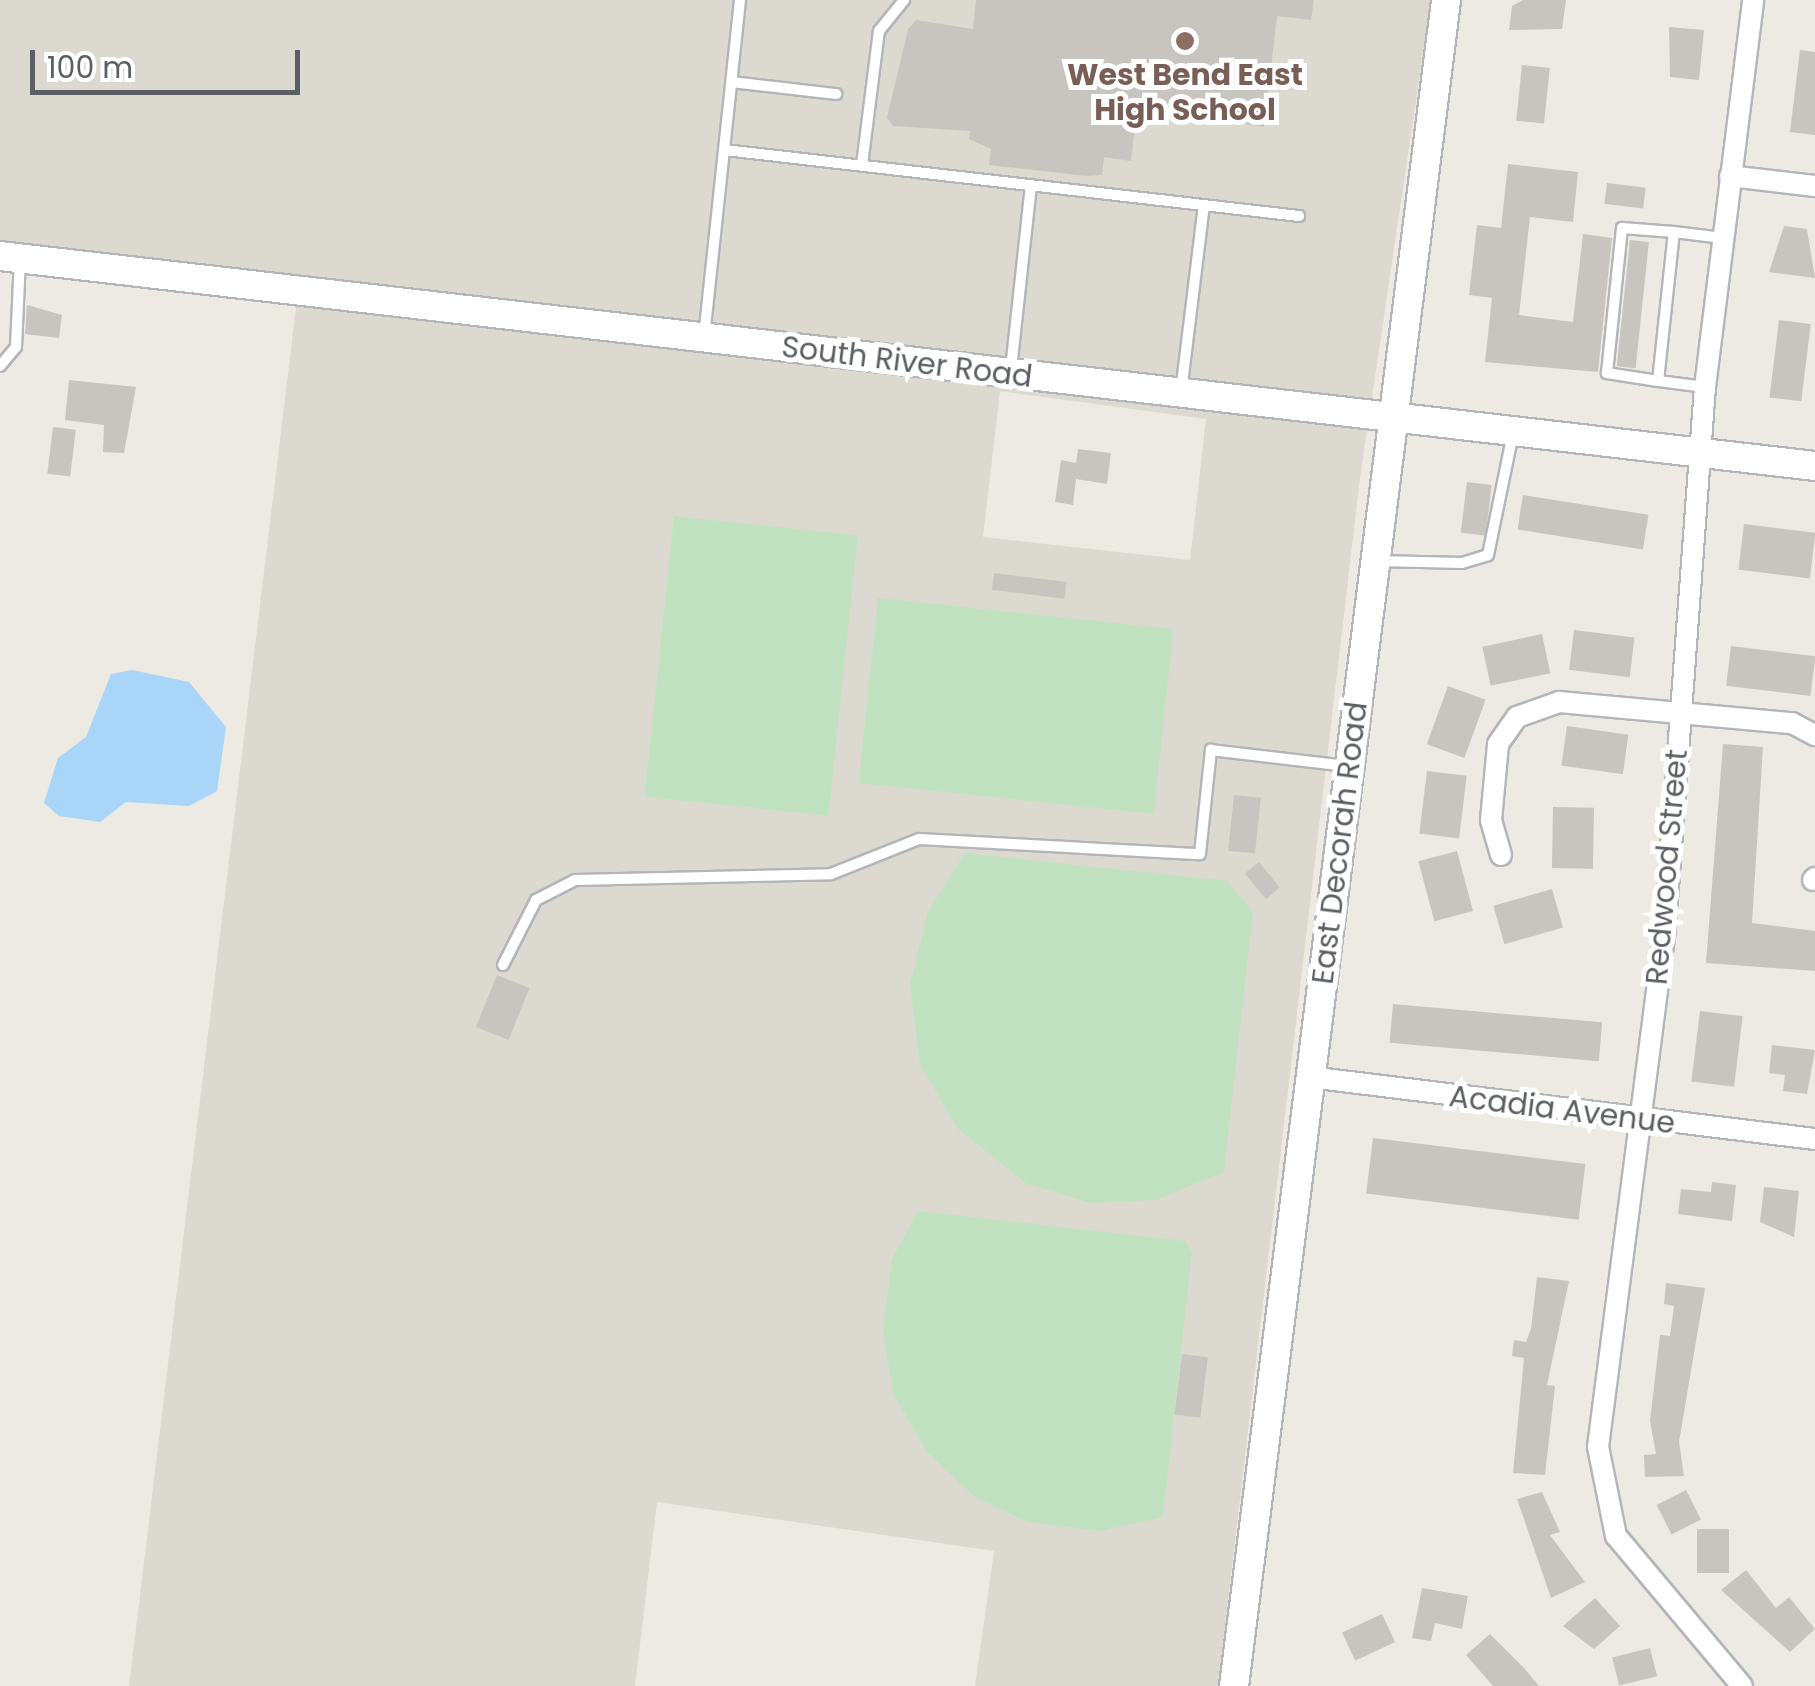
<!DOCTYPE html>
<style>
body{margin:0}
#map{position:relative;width:1815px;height:1686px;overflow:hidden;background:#edeae3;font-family:Poppins,sans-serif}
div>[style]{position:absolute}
.education>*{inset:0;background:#dcd9d1}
.green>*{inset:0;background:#c1e2c1;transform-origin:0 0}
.water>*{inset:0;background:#a8d5f8}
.building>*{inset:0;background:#c8c5c0;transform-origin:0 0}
.roads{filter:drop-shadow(2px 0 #b3b5b9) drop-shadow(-2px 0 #b3b5b9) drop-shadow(0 2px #b3b5b9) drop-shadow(0 -2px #b3b5b9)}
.lane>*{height:10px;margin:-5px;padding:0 5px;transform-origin:5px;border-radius:5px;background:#fff}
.street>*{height:20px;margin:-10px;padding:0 10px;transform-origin:10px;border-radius:10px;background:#fff}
.secondary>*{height:28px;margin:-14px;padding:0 14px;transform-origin:14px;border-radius:14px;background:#fff}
.dots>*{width:28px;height:28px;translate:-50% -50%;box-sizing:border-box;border:5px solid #fff;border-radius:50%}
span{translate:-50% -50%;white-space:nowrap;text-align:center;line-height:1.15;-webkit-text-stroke:10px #fff;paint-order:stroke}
.education-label{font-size:30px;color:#785e54;font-weight:700}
.street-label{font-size:30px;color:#5b5e62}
.scale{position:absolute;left:30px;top:50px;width:270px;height:45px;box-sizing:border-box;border:5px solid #5b5e62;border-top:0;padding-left:12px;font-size:30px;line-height:35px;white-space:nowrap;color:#5b5e62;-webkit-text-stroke:8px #fff;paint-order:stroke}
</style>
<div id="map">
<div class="education">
<div style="clip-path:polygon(evenodd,0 0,1431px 0,1360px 478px,1218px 1686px,975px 1686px,994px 1551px,657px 1502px,635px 1686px,129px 1686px,300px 275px,0 243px,0 0,1000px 391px,1206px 419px,1190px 560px,983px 537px,1000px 391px)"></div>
</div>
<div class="green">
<div style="left:674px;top:516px;width:185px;height:282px;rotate:6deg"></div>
<div style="left:878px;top:598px;width:297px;height:186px;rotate:6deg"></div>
<div style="clip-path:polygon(965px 853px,1227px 881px,1253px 912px,1224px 1172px,1156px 1200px,1091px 1203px,1027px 1184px,957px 1128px,920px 1064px,910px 984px,928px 912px)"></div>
<div style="clip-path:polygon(918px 1211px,1185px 1241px,1192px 1252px,1163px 1517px,1100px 1531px,1027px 1522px,976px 1498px,927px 1452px,893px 1393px,883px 1330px,892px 1259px)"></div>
</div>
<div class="water">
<div style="clip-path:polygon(132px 670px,189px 682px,226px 727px,217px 791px,189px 806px,126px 802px,100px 822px,59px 816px,44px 803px,58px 758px,86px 737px,111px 674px)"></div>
</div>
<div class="building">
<div style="clip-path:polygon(976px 0,1314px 0,1311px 20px,1277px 16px,1264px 127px,1137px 108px,1131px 161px,1104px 157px,1102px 175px,1086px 176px,989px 165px,991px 149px,969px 139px,970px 131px,893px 126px,887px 118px,908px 29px,916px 20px,973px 29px)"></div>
<div style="clip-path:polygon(1523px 0,1566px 0,1562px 29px,1509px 30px,1512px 6px)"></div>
<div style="clip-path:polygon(1669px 27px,1704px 30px,1699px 80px,1670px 77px)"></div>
<div style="clip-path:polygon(1800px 50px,1815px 52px,1815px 135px,1790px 132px)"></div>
<div style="left:1522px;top:65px;width:28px;height:56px;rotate:6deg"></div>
<div style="clip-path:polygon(1508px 164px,1578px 172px,1573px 222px,1530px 217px,1519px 315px,1573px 322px,1583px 234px,1612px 238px,1598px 372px,1485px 362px,1492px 298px,1469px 295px,1477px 225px,1501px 228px)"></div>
<div style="left:1607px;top:183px;width:39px;height:21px;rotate:7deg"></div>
<div style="clip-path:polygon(1784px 226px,1807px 229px,1815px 278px,1769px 272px)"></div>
<div style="left:1630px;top:240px;width:19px;height:127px;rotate:6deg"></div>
<div style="clip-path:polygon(27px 305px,62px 315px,59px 338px,25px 334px)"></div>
<div style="left:1779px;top:320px;width:32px;height:78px;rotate:7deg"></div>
<div style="clip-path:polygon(69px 380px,136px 387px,124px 453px,103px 452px,104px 425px,65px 420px)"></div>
<div style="left:53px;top:427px;width:23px;height:47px;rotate:7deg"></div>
<div style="clip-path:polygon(1078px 449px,1111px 453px,1107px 484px,1076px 479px,1073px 505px,1055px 502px,1061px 460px,1076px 463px)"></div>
<div style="left:1467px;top:482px;width:25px;height:51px;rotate:7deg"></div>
<div style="left:1523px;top:495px;width:127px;height:35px;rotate:9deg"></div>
<div style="left:1744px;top:524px;width:72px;height:46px;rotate:7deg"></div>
<div style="left:994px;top:573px;width:73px;height:17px;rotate:7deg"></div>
<div style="left:1574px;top:630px;width:61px;height:40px;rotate:7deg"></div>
<div style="left:1542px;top:634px;width:40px;height:61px;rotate:78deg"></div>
<div style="left:1731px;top:646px;width:85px;height:40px;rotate:7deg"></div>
<div style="left:1448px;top:686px;width:40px;height:62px;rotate:20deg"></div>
<div style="left:1567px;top:726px;width:62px;height:40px;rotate:8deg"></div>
<div style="clip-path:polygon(1723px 744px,1763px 747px,1752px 923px,1815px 931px,1815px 971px,1706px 963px)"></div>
<div style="left:1427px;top:771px;width:40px;height:63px;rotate:7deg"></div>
<div style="left:1234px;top:795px;width:27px;height:56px;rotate:6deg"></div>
<div style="left:1553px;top:807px;width:41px;height:61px;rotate:1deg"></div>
<div style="left:1457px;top:851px;width:62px;height:40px;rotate:75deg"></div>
<div style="left:1259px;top:862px;width:33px;height:18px;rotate:51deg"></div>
<div style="left:1552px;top:889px;width:40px;height:61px;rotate:74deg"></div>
<div style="left:497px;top:975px;width:35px;height:56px;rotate:22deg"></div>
<div style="left:1393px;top:1004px;width:210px;height:39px;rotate:5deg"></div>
<div style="left:1700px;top:1011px;width:43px;height:71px;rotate:7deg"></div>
<div style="clip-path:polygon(1772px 1045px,1815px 1050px,1807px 1094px,1783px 1091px,1785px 1075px,1769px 1073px)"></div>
<div style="left:1373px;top:1138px;width:214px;height:56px;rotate:7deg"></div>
<div style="clip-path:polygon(1712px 1182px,1736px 1185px,1732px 1221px,1678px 1214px,1681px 1189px,1711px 1192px)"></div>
<div style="clip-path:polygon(1764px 1187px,1799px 1191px,1794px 1237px,1760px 1222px)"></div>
<div style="clip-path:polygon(1537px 1277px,1569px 1281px,1547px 1385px,1555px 1386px,1545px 1475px,1513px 1473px,1524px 1358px,1512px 1356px,1514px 1340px,1526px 1342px,1531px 1329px)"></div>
<div style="clip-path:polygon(1666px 1283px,1705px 1288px,1679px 1442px,1684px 1476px,1645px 1477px,1644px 1455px,1656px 1454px,1650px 1421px,1660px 1335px,1670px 1336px,1674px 1306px,1664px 1304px)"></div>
<div style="left:1182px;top:1354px;width:26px;height:61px;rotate:7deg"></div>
<div style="left:1686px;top:1490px;width:33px;height:33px;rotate:63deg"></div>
<div style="clip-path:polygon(1542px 1492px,1560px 1532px,1550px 1535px,1585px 1582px,1551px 1598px,1517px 1499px)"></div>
<div style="left:1729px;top:1529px;width:44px;height:32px;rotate:90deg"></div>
<div style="clip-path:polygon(1746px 1570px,1776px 1608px,1789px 1597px,1815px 1629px,1790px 1652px,1721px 1590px)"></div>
<div style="clip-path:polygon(1422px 1588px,1468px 1596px,1462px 1629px,1435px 1623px,1431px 1641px,1412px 1638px)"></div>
<div style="clip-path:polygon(1595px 1598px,1620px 1626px,1594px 1649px,1563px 1626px)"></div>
<div style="left:1382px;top:1614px;width:31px;height:44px;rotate:65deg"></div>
<div style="clip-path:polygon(1490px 1634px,1524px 1668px,1539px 1686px,1493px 1686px,1466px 1655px)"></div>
<div style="left:1650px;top:1648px;width:29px;height:39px;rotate:76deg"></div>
</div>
<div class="roads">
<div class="lane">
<div style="left:732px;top:82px;width:105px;rotate:6.6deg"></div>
<div style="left:725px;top:150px;width:578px;rotate:6.56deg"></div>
<div style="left:862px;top:165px;width:135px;rotate:-82.8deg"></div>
<div style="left:879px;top:31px;width:40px;rotate:-51deg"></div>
<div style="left:704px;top:337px;width:339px;rotate:-83.9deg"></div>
<div style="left:0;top:366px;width:25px;rotate:-50deg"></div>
<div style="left:16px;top:347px;width:87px;rotate:-87.4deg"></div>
<div style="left:1011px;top:369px;width:185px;rotate:-83.8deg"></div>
<div style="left:1658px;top:381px;width:52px;rotate:-171.1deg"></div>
<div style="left:1607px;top:373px;width:146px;rotate:-84.1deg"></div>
<div style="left:1622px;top:228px;width:52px;rotate:4.4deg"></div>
<div style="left:1705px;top:387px;width:47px;rotate:-172.7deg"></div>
<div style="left:1658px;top:381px;width:150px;rotate:-83.9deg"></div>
<div style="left:1674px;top:232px;width:49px;rotate:7deg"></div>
<div style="left:1181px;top:392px;width:188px;rotate:-83deg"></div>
<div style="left:1378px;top:561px;width:84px;rotate:1.4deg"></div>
<div style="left:1462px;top:563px;width:27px;rotate:-17deg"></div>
<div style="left:1488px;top:555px;width:125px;rotate:-78.4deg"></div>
<div style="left:503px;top:965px;width:73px;rotate:-63.1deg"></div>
<div style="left:536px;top:900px;width:44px;rotate:-27.1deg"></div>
<div style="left:575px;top:880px;width:256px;rotate:-1.3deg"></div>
<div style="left:831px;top:874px;width:95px;rotate:-21.7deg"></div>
<div style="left:919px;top:839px;width:281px;rotate:3.1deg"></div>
<div style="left:1200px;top:854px;width:105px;rotate:-84deg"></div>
<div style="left:1211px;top:750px;width:138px;rotate:6.7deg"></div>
</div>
<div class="street">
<div style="left:1730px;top:176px;width:86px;rotate:6.7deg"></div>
<div style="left:1501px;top:855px;width:36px;rotate:-106deg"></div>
<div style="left:1491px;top:820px;width:76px;rotate:-84.7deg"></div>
<div style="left:1498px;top:744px;width:33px;rotate:-55deg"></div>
<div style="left:1517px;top:717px;width:45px;rotate:-19.7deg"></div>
<div style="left:1559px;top:702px;width:234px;rotate:5.2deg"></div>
<div style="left:1792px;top:723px;width:26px;rotate:28deg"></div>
<div style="left:1813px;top:880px;width:3px;rotate:-45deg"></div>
<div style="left:1309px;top:1077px;width:510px;rotate:6.99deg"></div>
<div style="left:1742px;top:1686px;width:196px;rotate:-130deg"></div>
<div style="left:1616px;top:1536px;width:91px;rotate:-101.4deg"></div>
<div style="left:1598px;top:1447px;width:522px;rotate:-82.63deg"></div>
<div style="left:1665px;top:929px;width:543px;rotate:-85.78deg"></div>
<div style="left:1705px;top:387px;width:390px;rotate:-82.9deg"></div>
</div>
<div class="secondary">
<div style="left:0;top:256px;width:1827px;rotate:6.6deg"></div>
<div style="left:1234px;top:1686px;width:1699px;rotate:-82.83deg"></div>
</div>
</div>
<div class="dots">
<div style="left:1185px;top:41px;background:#8d6e63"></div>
</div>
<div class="education-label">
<span style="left:1185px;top:92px">West Bend East<br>High School</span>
</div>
<div class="street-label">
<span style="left:907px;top:362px;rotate:7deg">South River Road</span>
<span style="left:1340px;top:843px;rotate:-83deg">East Decorah Road</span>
<span style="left:1667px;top:867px;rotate:-85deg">Redwood Street</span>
<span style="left:1562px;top:1110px;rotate:7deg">Acadia Avenue</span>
</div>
<div class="scale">100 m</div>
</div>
